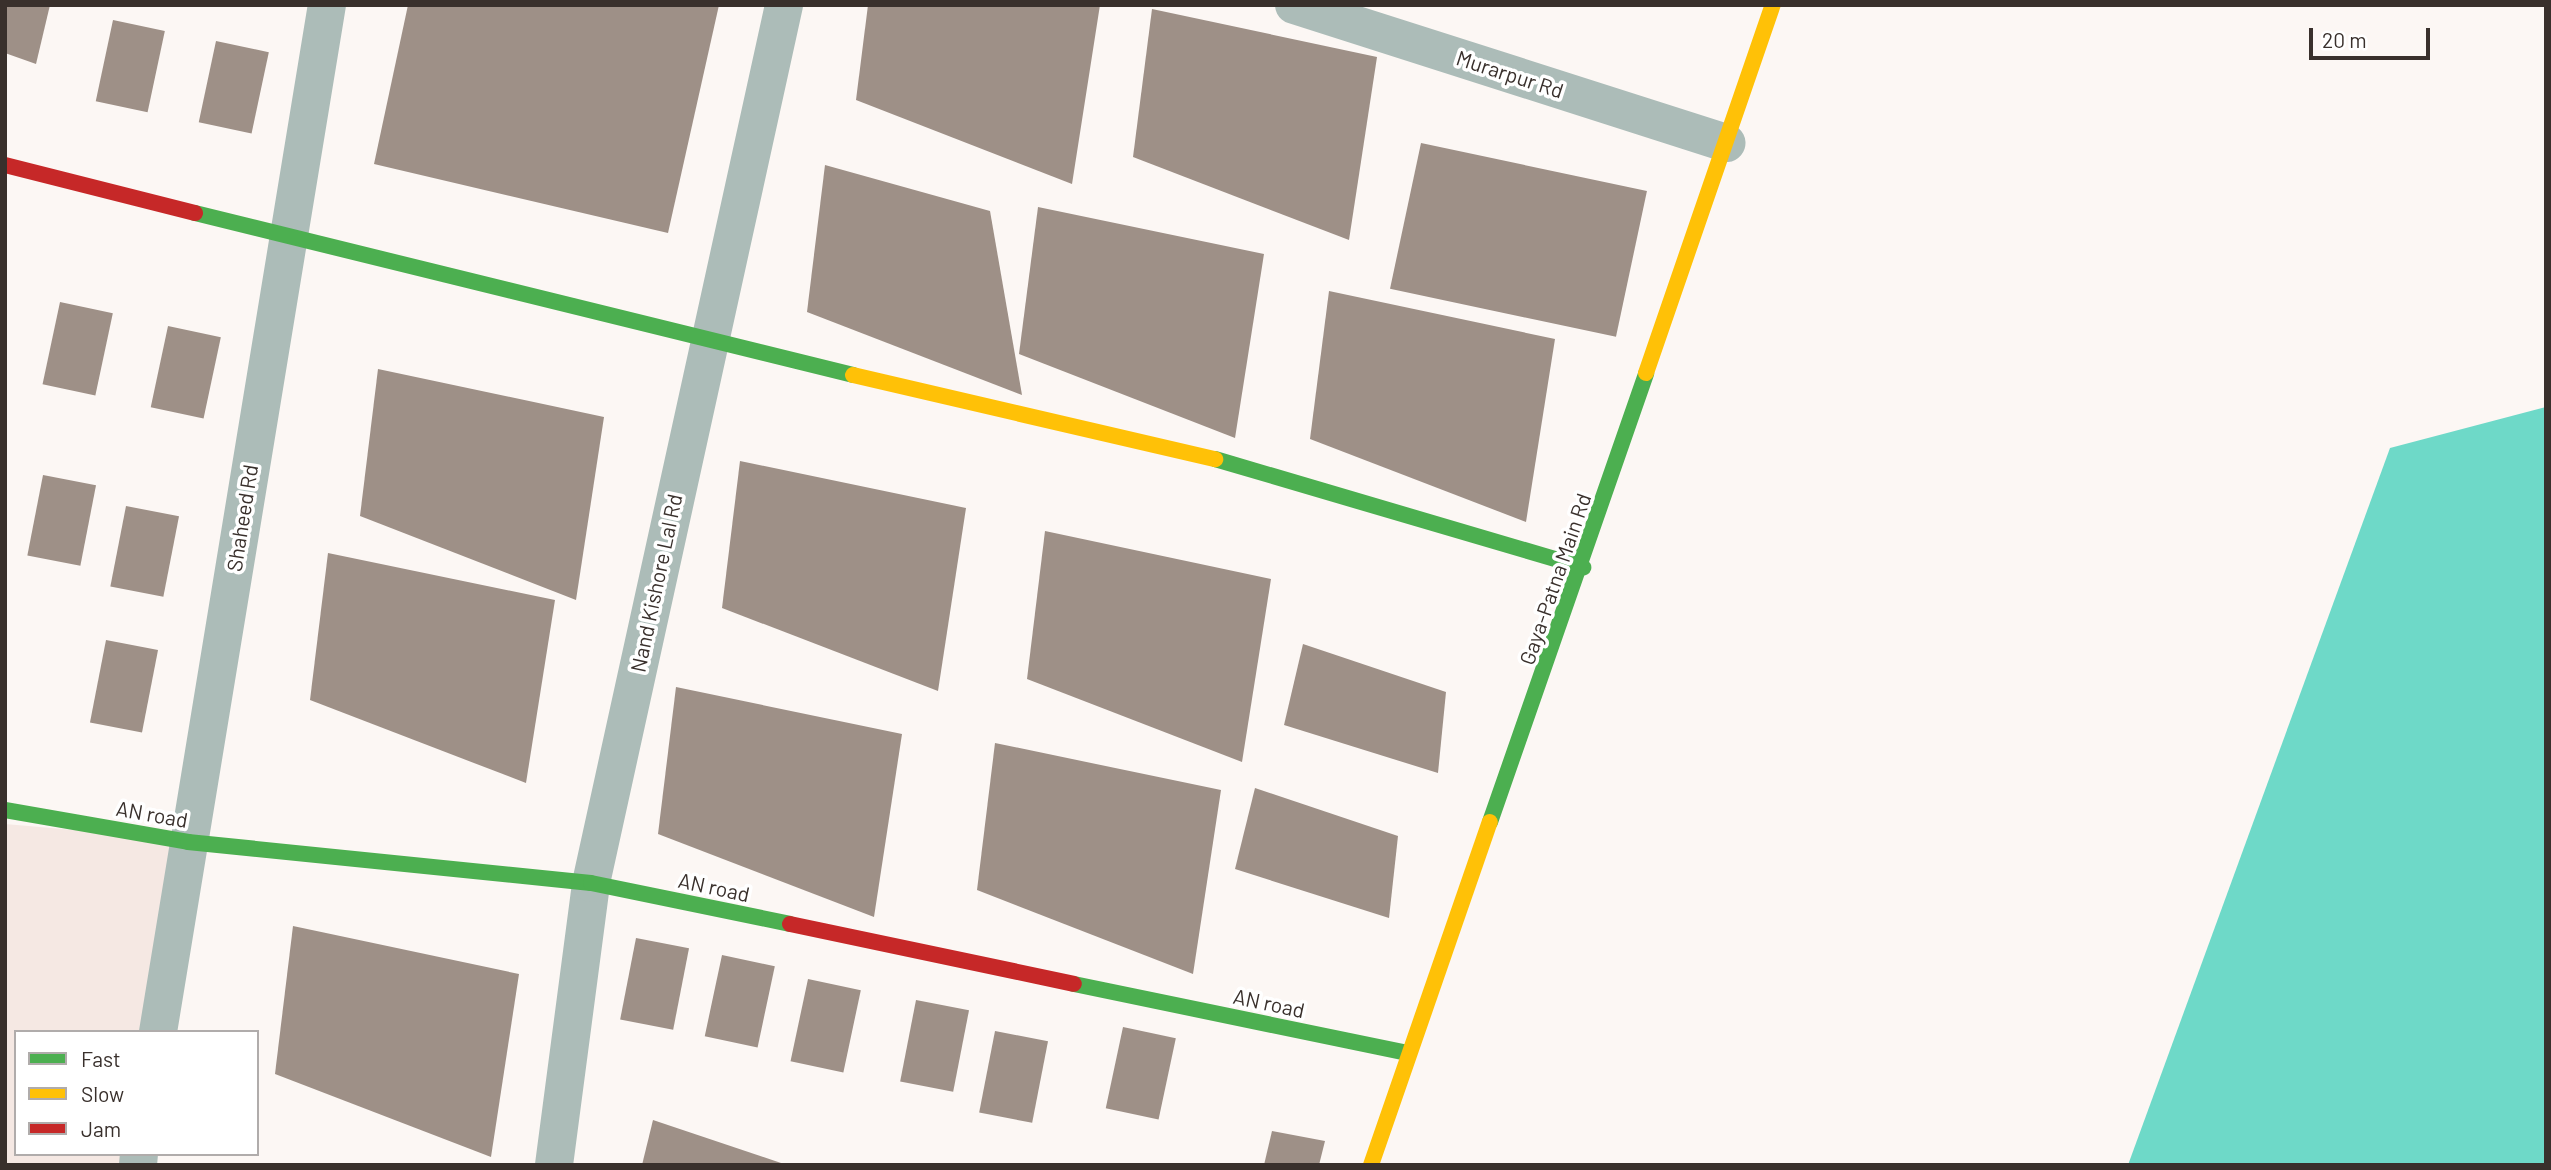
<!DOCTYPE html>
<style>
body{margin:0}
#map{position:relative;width:2551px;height:1170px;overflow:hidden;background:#fcf7f4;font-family:Barlow,sans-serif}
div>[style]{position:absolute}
.built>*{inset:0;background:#f5e8e3}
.water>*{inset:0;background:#6ed9c8}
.building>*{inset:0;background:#9e9087;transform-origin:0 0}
.street>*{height:38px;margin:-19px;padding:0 19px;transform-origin:19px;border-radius:19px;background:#acbcb8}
.fast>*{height:16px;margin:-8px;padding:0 8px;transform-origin:8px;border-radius:8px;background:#4caf50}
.slow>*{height:16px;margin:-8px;padding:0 8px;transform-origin:8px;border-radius:8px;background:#ffc107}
.jam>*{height:16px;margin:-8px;padding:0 8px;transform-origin:8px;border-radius:8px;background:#c62828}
span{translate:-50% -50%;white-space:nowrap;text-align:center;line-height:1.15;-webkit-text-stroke:7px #fff;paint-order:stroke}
.street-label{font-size:21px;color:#39302c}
.frame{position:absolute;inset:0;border:7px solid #39302c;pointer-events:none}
.legend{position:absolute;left:14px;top:1030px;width:245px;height:126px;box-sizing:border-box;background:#fff;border:2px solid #b0acab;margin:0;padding:9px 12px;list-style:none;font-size:21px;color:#39302c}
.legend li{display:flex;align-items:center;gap:14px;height:35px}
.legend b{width:35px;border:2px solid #b0acab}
.scale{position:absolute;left:2309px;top:28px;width:121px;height:32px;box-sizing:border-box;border:4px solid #39302c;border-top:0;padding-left:9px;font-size:21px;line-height:24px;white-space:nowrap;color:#39302c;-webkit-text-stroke:5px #fff;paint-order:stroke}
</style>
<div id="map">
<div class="built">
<div style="clip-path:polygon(5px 824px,167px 838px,184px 865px,158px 1032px,16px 1032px,16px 1154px,138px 1154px,137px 1165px,5px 1165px)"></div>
</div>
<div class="water">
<div style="clip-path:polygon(2546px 407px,2546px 1165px,2128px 1165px,2390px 448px)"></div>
</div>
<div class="building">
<div style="clip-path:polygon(5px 5px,50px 5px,36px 64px,5px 53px)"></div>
<div style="clip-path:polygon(408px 5px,719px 5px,668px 233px,374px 164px)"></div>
<div style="clip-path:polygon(868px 5px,1100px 5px,1072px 184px,856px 100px)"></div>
<div style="clip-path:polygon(1152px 9px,1377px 57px,1349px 240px,1133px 157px)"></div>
<div style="left:113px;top:20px;width:53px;height:83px;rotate:12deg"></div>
<div style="left:216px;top:41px;width:54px;height:83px;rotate:12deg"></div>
<div style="left:1421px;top:143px;width:231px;height:149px;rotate:12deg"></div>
<div style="clip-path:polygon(825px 165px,990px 211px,1022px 395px,807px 312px)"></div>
<div style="clip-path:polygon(1038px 207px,1264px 254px,1235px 438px,1019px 354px)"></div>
<div style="clip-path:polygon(1329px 291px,1555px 339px,1526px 522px,1310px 439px)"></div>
<div style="left:60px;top:302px;width:54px;height:84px;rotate:12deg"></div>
<div style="left:168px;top:326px;width:54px;height:83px;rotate:12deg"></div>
<div style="clip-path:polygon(378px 369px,604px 417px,576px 600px,360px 516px)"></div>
<div style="clip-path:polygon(740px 461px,966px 508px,938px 691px,722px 608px)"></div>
<div style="left:43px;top:475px;width:54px;height:82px;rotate:11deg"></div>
<div style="left:126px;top:506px;width:54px;height:82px;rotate:11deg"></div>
<div style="clip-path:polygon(1045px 531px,1271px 579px,1242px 762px,1027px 679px)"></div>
<div style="clip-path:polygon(328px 553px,555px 600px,526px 783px,310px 700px)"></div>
<div style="left:106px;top:640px;width:53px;height:84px;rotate:11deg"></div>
<div style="clip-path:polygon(1303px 644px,1446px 692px,1438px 773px,1284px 725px)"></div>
<div style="clip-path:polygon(676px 687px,902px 734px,874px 917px,658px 834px)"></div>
<div style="clip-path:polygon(995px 743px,1221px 790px,1193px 974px,977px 890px)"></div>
<div style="clip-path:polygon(1255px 788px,1398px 836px,1389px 918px,1235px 869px)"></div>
<div style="clip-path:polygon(293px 926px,519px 974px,491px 1157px,275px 1074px)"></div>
<div style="left:636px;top:938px;width:54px;height:83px;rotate:11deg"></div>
<div style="left:722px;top:955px;width:54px;height:83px;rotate:12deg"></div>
<div style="left:808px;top:979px;width:54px;height:84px;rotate:12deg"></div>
<div style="left:916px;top:1000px;width:54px;height:83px;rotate:11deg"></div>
<div style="left:1123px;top:1027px;width:54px;height:83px;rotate:12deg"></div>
<div style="left:995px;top:1031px;width:54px;height:83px;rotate:11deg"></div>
<div style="clip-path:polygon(653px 1120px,784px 1164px,784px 1165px,642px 1165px)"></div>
<div style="clip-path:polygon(1272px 1131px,1325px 1141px,1319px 1165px,1264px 1165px)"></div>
</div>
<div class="street">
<div style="left:1294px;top:5px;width:454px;rotate:17.7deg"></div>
<div style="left:158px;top:1032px;width:1041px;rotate:-80.66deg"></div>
<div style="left:138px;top:1165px;width:11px;rotate:-85deg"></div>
<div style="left:554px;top:1165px;width:284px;rotate:-82.5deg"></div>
<div style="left:591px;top:883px;width:899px;rotate:-77.6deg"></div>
</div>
<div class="fast">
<div style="left:195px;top:213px;width:678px;rotate:13.83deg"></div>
<div style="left:1215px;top:459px;width:384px;rotate:16.4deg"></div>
<div style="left:5px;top:810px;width:186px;rotate:9.9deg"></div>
<div style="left:188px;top:842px;width:405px;rotate:5.8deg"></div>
<div style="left:591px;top:883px;width:203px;rotate:11.6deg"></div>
<div style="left:1490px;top:822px;width:475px;rotate:-70.8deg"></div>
<div style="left:1074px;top:984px;width:340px;rotate:11.7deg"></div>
</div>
<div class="slow">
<div style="left:1646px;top:373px;width:389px;rotate:-71deg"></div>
<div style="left:853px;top:375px;width:372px;rotate:13.1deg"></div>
<div style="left:1371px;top:1165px;width:363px;rotate:-70.9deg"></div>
</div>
<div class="jam">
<div style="left:5px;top:165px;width:196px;rotate:14.2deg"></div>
<div style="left:790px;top:924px;width:290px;rotate:11.9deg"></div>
</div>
<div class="street-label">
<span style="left:1510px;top:74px;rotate:18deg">Murarpur Rd</span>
<span style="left:242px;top:518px;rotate:-81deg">Shaheed Rd</span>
<span style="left:1555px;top:579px;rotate:-71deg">Gaya-Patna Main Rd</span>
<span style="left:656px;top:583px;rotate:-78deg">Nand Kishore Lal Rd</span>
<span style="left:152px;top:814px;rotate:10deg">AN road</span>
<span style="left:714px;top:887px;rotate:12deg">AN road</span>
<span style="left:1269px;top:1003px;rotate:12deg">AN road</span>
</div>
<div class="frame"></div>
<ul class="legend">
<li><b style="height:9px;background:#4caf50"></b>Fast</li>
<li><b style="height:9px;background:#ffc107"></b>Slow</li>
<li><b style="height:9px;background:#c62828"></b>Jam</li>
</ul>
<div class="scale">20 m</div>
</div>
